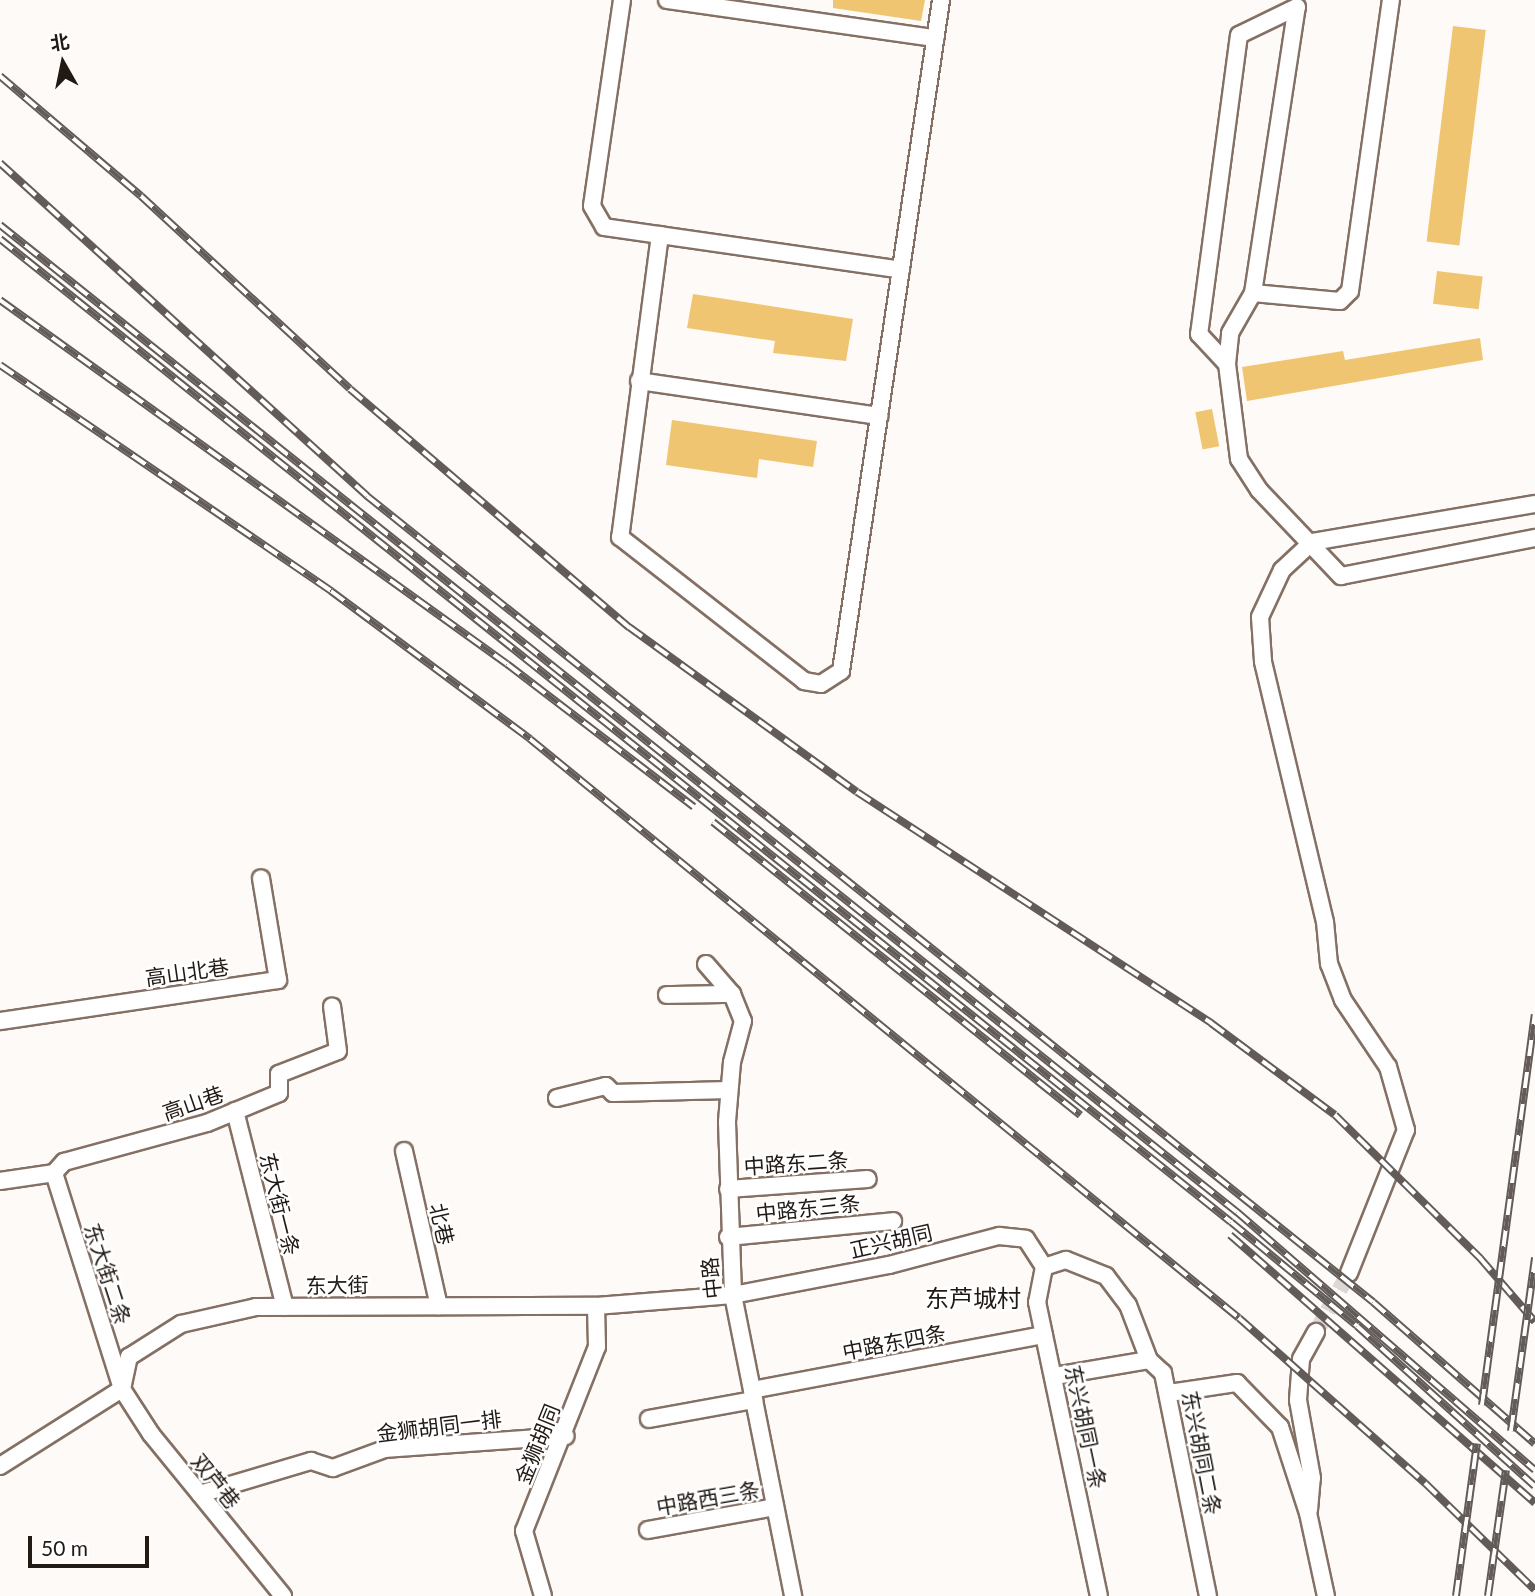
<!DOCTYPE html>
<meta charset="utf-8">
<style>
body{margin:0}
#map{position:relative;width:1535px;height:1596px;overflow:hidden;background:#fefaf7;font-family:Lato,"Noto Sans SC",sans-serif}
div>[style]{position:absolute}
.building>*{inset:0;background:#f0c572;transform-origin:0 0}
.minor-tunnel>*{height:16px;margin-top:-8px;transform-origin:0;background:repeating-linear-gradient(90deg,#ddd8d5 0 16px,transparent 0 24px)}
.roads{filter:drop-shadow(2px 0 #847064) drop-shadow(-2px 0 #847064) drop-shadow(0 2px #847064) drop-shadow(0 -2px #847064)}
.minor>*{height:16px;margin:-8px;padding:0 8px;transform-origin:8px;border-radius:8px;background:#fff}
.rail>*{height:8px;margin-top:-4px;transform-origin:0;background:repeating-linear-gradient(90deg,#fff 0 16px,#625b57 0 32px);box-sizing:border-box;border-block:2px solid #625b57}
span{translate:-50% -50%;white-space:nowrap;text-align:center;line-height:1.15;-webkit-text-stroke:5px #fff;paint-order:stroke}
.street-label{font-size:21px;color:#211914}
.quarter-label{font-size:24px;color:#211914}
.north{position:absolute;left:28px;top:28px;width:70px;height:70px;-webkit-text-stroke:5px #fff;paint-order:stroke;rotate:351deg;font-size:19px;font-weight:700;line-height:28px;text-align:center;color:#211914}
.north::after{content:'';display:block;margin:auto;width:24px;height:32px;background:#211914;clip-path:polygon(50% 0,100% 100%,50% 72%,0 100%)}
.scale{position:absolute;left:28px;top:1536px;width:121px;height:32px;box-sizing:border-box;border:4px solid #211914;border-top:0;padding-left:9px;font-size:21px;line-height:24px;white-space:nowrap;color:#211914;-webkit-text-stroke:5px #fff;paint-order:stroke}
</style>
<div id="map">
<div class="building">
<div style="clip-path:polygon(833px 0,925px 0,921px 21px,833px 8px)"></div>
<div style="left:1453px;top:26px;width:33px;height:217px;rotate:7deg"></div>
<div style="left:1437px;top:271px;width:46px;height:33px;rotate:7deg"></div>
<div style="clip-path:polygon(693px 294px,853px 319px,846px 361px,773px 353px,775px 341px,687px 328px)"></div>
<div style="clip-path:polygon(1480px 338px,1483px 360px,1247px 401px,1242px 367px,1343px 351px,1345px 360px)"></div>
<div style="left:1212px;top:409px;width:38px;height:17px;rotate:79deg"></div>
<div style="clip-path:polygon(672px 420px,817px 441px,813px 467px,759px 459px,757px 478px,666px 465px)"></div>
</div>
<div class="minor-tunnel">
<div style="left:1316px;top:1332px;width:68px;rotate:-60.8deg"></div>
</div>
<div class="roads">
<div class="minor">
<div style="left:622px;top:0;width:208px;rotate:98.3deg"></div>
<div style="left:592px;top:206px;width:24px;rotate:60deg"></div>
<div style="left:604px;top:227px;width:300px;rotate:8.2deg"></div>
<div style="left:667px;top:0;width:271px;rotate:8.1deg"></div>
<div style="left:660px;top:235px;width:305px;rotate:97.5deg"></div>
<div style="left:620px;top:537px;width:234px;rotate:38deg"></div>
<div style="left:804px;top:681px;width:17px;rotate:10deg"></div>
<div style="left:821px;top:684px;width:24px;rotate:-33deg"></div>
<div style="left:841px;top:671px;width:678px;rotate:-81.52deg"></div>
<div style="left:1253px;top:293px;width:87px;rotate:5.3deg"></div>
<div style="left:1340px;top:301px;width:14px;rotate:-45deg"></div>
<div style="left:1350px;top:291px;width:294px;rotate:-82deg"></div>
<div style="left:1227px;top:364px;width:31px;rotate:-84deg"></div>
<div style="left:1230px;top:333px;width:46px;rotate:-60.1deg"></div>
<div style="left:1253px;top:293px;width:289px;rotate:-81.3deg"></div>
<div style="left:1297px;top:7px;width:64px;rotate:154.2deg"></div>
<div style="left:1239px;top:35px;width:302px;rotate:97.6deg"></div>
<div style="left:1199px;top:334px;width:41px;rotate:47deg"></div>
<div style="left:1227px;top:364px;width:96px;rotate:82.8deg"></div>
<div style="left:1239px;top:459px;width:37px;rotate:57deg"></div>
<div style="left:1259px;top:490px;width:119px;rotate:46.4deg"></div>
<div style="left:1341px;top:576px;width:198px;rotate:-11.1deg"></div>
<div style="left:639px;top:381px;width:243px;rotate:8.3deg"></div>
<div style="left:706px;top:964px;width:40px;rotate:49deg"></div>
<div style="left:732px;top:994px;width:29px;rotate:68deg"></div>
<div style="left:743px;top:1021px;width:42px;rotate:105deg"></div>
<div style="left:732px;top:1062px;width:60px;rotate:94.8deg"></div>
<div style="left:727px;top:1122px;width:173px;rotate:88deg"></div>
<div style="left:733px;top:1295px;width:307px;rotate:78.7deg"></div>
<div style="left:667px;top:995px;width:65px;rotate:-0.9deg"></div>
<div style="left:0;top:1021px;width:281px;rotate:-8.4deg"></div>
<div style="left:278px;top:980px;width:103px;rotate:-99.5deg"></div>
<div style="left:557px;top:1098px;width:50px;rotate:-13.8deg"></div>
<div style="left:606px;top:1086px;width:10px;rotate:45deg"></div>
<div style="left:613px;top:1093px;width:116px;rotate:-1.5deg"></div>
<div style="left:235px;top:1111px;width:202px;rotate:75.7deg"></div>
<div style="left:404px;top:1151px;width:159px;rotate:77.3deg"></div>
<div style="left:54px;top:1173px;width:226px;rotate:72.5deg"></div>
<div style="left:122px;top:1389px;width:54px;rotate:57.2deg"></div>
<div style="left:151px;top:1434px;width:209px;rotate:50.8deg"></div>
<div style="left:0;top:1181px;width:55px;rotate:-8.4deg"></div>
<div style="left:54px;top:1173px;width:15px;rotate:-48deg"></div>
<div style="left:64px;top:1162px;width:148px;rotate:-15.3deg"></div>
<div style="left:207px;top:1123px;width:78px;rotate:-22.6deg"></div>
<div style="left:279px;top:1093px;width:19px;rotate:-90deg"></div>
<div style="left:279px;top:1074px;width:63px;rotate:-21.3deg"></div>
<div style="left:338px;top:1051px;width:45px;rotate:-97.6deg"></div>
<div style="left:728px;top:1189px;width:140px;rotate:-4.1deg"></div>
<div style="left:728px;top:1237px;width:166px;rotate:-5.5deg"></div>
<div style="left:1044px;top:1267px;width:23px;rotate:-18deg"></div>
<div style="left:1066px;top:1260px;width:43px;rotate:21.8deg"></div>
<div style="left:1106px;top:1276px;width:36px;rotate:53deg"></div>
<div style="left:1128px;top:1305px;width:59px;rotate:69.1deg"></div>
<div style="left:1149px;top:1360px;width:19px;rotate:43deg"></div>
<div style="left:1163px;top:1373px;width:227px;rotate:78.6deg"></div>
<div style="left:1044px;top:1267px;width:36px;rotate:101deg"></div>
<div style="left:1037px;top:1302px;width:300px;rotate:78.1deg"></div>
<div style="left:1349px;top:1273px;width:154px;rotate:-68.3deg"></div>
<div style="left:1406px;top:1130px;width:66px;rotate:-105.9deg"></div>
<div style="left:1388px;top:1067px;width:81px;rotate:-123.9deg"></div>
<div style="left:1343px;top:1000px;width:39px;rotate:-111deg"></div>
<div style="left:1329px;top:964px;width:42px;rotate:-95.4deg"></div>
<div style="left:1325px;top:922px;width:268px;rotate:-103.4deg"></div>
<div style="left:1263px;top:661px;width:44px;rotate:-93.9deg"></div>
<div style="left:1260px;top:617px;width:52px;rotate:-64.9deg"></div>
<div style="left:1282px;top:570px;width:41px;rotate:-43deg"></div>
<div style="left:1312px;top:542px;width:226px;rotate:-9.7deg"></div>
<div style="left:1055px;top:1376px;width:95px;rotate:-9.7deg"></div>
<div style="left:752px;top:1390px;width:297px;rotate:-10.7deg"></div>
<div style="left:1169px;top:1393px;width:69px;rotate:-8.4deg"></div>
<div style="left:1237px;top:1383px;width:62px;rotate:45.7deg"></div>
<div style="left:1280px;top:1427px;width:90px;rotate:72deg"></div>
<div style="left:1308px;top:1513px;width:85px;rotate:77.8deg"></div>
<div style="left:649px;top:1419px;width:107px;rotate:-10.3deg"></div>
<div style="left:0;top:1466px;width:144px;rotate:-32.3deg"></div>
<div style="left:122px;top:1389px;width:33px;rotate:-78deg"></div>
<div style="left:129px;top:1357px;width:62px;rotate:-32.4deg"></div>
<div style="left:181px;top:1324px;width:77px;rotate:-12.8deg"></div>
<div style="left:256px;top:1307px;width:340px;rotate:-0.2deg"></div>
<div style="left:596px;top:1306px;width:137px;rotate:-4.6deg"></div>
<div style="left:733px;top:1295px;width:159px;rotate:-10.9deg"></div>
<div style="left:889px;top:1265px;width:114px;rotate:-14.8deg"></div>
<div style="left:999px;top:1236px;width:27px;rotate:6deg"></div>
<div style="left:1026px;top:1239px;width:33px;rotate:57deg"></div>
<div style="left:200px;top:1494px;width:116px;rotate:-16.6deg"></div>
<div style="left:311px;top:1461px;width:23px;rotate:18deg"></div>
<div style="left:333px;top:1468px;width:55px;rotate:-20.1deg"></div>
<div style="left:385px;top:1449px;width:181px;rotate:-4.1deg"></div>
<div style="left:1309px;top:1510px;width:32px;rotate:-85deg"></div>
<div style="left:1312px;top:1478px;width:79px;rotate:-100.2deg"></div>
<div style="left:1298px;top:1400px;width:41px;rotate:-85.8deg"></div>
<div style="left:1301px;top:1359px;width:31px;rotate:-61deg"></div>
<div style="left:648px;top:1530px;width:129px;rotate:-10.3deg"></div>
<div style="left:543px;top:1596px;width:68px;rotate:-106.3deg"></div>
<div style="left:524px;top:1531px;width:198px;rotate:-68.4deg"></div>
<div style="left:597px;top:1347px;width:41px;rotate:-91.4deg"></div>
</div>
</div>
<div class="rail">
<div style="left:0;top:76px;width:185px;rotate:40.4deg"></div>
<div style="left:141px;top:196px;width:284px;rotate:42.7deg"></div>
<div style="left:350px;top:389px;width:367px;rotate:40.5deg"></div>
<div style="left:629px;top:627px;width:281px;rotate:35.9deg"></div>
<div style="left:857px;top:792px;width:423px;rotate:33.1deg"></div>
<div style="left:1211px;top:1023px;width:154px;rotate:36.6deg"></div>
<div style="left:1335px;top:1115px;width:204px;rotate:44.6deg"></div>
<div style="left:1480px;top:1258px;width:84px;rotate:49.3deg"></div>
<div style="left:0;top:163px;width:496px;rotate:42.2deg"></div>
<div style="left:367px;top:496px;width:1289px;rotate:38.7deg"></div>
<div style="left:1373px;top:1302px;width:215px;rotate:41.2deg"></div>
<div style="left:0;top:225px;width:1583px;rotate:38.59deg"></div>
<div style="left:1237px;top:1212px;width:394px;rotate:40.9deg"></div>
<div style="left:0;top:239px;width:1575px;rotate:38.61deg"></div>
<div style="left:1231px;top:1222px;width:163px;rotate:39.5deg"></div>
<div style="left:1357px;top:1326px;width:239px;rotate:42deg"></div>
<div style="left:0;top:300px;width:624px;rotate:35.68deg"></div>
<div style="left:507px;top:664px;width:235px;rotate:37.4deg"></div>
<div style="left:0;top:365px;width:401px;rotate:34.3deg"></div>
<div style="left:331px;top:591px;width:248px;rotate:36.6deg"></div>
<div style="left:530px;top:739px;width:915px;rotate:39.24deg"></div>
<div style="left:1239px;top:1318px;width:249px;rotate:41.6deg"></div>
<div style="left:1425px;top:1483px;width:153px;rotate:44.2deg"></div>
<div style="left:713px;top:822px;width:470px;rotate:38.6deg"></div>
<div style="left:1230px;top:1235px;width:406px;rotate:41.3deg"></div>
<div style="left:1482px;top:1405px;width:394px;rotate:-82.3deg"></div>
<div style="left:1511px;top:1431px;width:175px;rotate:-82.1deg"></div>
<div style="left:1456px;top:1596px;width:154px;rotate:-82.2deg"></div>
<div style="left:1488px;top:1596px;width:127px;rotate:-81.9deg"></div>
</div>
<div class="street-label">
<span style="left:187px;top:972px;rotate:-8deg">高山北巷</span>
<span style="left:193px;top:1103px;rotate:-19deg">高山巷</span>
<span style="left:796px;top:1163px;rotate:-4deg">中路东二条</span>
<span style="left:280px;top:1204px;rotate:76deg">东大街一条</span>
<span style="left:808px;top:1208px;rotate:-6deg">中路东三条</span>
<span style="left:442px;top:1224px;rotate:77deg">北巷</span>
<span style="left:891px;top:1241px;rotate:-13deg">正兴胡同</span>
<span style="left:108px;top:1274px;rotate:72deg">东大街二条</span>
<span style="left:711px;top:1278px;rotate:-96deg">中路</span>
<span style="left:337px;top:1285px;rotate:-1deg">东大街</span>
<span style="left:894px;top:1342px;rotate:-11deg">中路东四条</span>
<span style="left:439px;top:1426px;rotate:-7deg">金狮胡同一排</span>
<span style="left:1086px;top:1427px;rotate:78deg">东兴胡同一条</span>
<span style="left:537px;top:1444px;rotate:-68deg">金狮胡同</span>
<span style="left:1202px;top:1453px;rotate:79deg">东兴胡同二条</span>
<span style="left:216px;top:1481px;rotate:51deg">双芦巷</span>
<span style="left:708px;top:1498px;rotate:-10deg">中路西三条</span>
</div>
<div class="quarter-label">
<span style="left:973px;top:1298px">东芦城村</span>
</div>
<div class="north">北</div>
<div class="scale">50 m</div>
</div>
